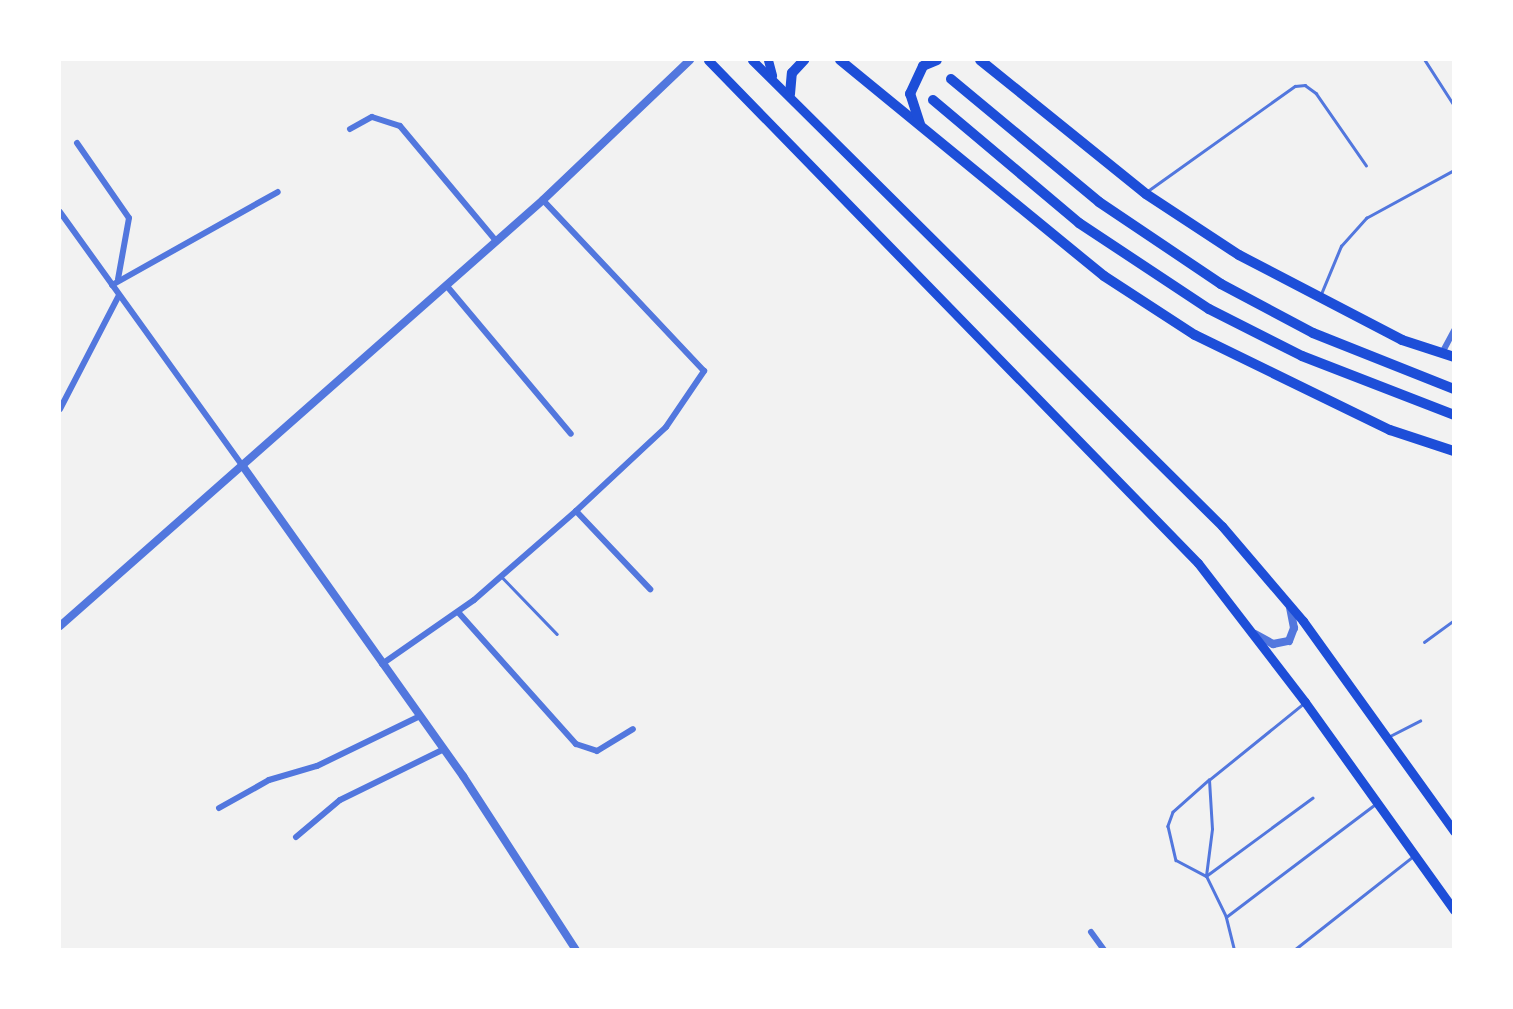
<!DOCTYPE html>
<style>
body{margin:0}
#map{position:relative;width:1513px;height:1009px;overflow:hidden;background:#f2f2f2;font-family:Merriweather,serif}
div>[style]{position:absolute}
.service>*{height:2.5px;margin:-1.25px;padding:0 1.25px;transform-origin:1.25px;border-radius:1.25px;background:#5277de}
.minor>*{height:6px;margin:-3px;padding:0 3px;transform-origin:3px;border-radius:3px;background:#5277de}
.tertiary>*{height:8px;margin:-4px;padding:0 4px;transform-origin:4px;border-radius:4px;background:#5277de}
.secondary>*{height:9px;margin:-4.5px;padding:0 4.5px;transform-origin:4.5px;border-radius:4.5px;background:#1d4ed8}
.trunk>*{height:10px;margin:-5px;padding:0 5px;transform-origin:5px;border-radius:5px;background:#1d4ed8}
span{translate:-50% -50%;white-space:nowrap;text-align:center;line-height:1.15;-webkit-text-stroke:7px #fff;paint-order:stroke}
.frame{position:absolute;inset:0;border:61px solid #fff;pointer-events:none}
</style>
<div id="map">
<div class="service">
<div style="left:1425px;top:60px;width:54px;rotate:57.2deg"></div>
<div style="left:1149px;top:190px;width:179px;rotate:-35.5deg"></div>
<div style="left:1295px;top:86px;width:10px;rotate:-6deg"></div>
<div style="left:1305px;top:85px;width:14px;rotate:36deg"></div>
<div style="left:1316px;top:93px;width:88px;rotate:55.2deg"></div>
<div style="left:1321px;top:294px;width:52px;rotate:-67.4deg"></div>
<div style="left:1341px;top:246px;width:38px;rotate:-48deg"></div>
<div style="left:1366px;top:218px;width:100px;rotate:-28.6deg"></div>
<div style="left:502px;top:577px;width:79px;rotate:46deg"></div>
<div style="left:1424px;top:642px;width:37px;rotate:-36deg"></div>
<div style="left:1388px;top:737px;width:36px;rotate:-27deg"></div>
<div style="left:1209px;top:780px;width:48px;rotate:138.4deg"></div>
<div style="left:1173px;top:812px;width:15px;rotate:110deg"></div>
<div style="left:1168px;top:826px;width:35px;rotate:77deg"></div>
<div style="left:1176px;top:860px;width:34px;rotate:28deg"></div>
<div style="left:1206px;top:876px;width:132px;rotate:-36.3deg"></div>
<div style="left:1226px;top:917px;width:186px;rotate:-37.1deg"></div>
<div style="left:1234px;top:950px;width:34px;rotate:-104deg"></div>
<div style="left:1226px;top:917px;width:46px;rotate:-116deg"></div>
<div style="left:1206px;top:876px;width:47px;rotate:-82.7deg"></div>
<div style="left:1212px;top:829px;width:49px;rotate:-93.5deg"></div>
<div style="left:1209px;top:780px;width:122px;rotate:-39deg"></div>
<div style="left:1294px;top:950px;width:150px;rotate:-38.2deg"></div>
</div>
<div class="minor">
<div style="left:350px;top:129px;width:25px;rotate:-29deg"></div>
<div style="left:372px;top:117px;width:29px;rotate:18deg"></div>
<div style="left:400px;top:126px;width:150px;rotate:50.1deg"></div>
<div style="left:77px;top:143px;width:91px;rotate:55.3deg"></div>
<div style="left:129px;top:218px;width:62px;rotate:100.2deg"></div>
<div style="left:60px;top:212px;width:312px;rotate:54.3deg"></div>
<div style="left:112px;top:285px;width:190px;rotate:-29.3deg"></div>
<div style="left:446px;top:285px;width:194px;rotate:50deg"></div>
<div style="left:1442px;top:353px;width:26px;rotate:-62deg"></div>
<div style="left:60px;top:409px;width:128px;rotate:-62.6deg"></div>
<div style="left:576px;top:511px;width:108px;rotate:46.5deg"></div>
<div style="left:458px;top:612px;width:177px;rotate:48.2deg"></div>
<div style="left:576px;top:744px;width:22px;rotate:18deg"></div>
<div style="left:597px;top:751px;width:42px;rotate:-31.4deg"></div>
<div style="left:382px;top:664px;width:112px;rotate:-34.8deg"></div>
<div style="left:474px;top:600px;width:135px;rotate:-41.1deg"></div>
<div style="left:576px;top:511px;width:123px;rotate:-43deg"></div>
<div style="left:666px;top:427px;width:68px;rotate:-55.8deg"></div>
<div style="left:704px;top:371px;width:235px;rotate:-133.3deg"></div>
<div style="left:219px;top:808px;width:57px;rotate:-29.2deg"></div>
<div style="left:269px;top:780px;width:50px;rotate:-16.3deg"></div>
<div style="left:317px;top:766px;width:114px;rotate:-25.9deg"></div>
<div style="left:296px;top:837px;width:57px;rotate:-40.1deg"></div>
<div style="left:340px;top:800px;width:116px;rotate:-26.1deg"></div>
<div style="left:1091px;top:932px;width:22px;rotate:54deg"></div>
</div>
<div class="tertiary">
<div style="left:242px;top:465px;width:382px;rotate:54.6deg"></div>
<div style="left:463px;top:776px;width:207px;rotate:57deg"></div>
<div style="left:60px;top:626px;width:644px;rotate:-41.41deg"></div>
<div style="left:543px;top:200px;width:203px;rotate:-43.6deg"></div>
<div style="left:1255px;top:634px;width:21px;rotate:29deg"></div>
<div style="left:1273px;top:644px;width:16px;rotate:-11deg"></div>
<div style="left:1289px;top:641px;width:14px;rotate:-69deg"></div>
<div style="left:1294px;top:628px;width:21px;rotate:-101deg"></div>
</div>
<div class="secondary">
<div style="left:708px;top:60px;width:702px;rotate:45.75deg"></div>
<div style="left:1198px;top:563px;width:175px;rotate:52.4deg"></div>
<div style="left:1305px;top:702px;width:256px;rotate:54.4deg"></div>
<div style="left:752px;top:60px;width:662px;rotate:44.76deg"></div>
<div style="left:1222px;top:526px;width:125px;rotate:49.5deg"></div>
<div style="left:1303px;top:621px;width:259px;rotate:54.3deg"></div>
<div style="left:768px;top:60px;width:16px;rotate:75deg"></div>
</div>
<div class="trunk">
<div style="left:840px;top:60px;width:341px;rotate:39.3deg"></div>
<div style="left:1104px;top:276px;width:108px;rotate:33deg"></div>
<div style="left:1195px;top:335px;width:217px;rotate:26deg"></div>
<div style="left:1390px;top:430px;width:67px;rotate:18.2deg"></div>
<div style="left:980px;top:60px;width:213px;rotate:38.9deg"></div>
<div style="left:1146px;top:194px;width:111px;rotate:33.3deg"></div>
<div style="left:1239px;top:255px;width:184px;rotate:27.5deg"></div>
<div style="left:1402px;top:340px;width:55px;rotate:18.1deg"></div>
<div style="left:951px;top:79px;width:192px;rotate:39.7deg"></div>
<div style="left:1099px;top:202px;width:147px;rotate:33.9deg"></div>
<div style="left:1221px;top:284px;width:104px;rotate:28deg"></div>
<div style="left:1313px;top:333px;width:152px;rotate:21.7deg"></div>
<div style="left:790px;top:94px;width:21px;rotate:-85deg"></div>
<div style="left:792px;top:73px;width:18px;rotate:-47deg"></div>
<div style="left:933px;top:100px;width:191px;rotate:40.1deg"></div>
<div style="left:1079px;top:223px;width:156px;rotate:33.5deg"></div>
<div style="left:1209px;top:309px;width:104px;rotate:26.8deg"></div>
<div style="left:1302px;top:356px;width:163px;rotate:21.2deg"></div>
<div style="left:920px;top:124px;width:32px;rotate:-108deg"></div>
<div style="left:910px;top:94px;width:31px;rotate:-65deg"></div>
<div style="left:923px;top:66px;width:15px;rotate:-23deg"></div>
</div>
<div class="frame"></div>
</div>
